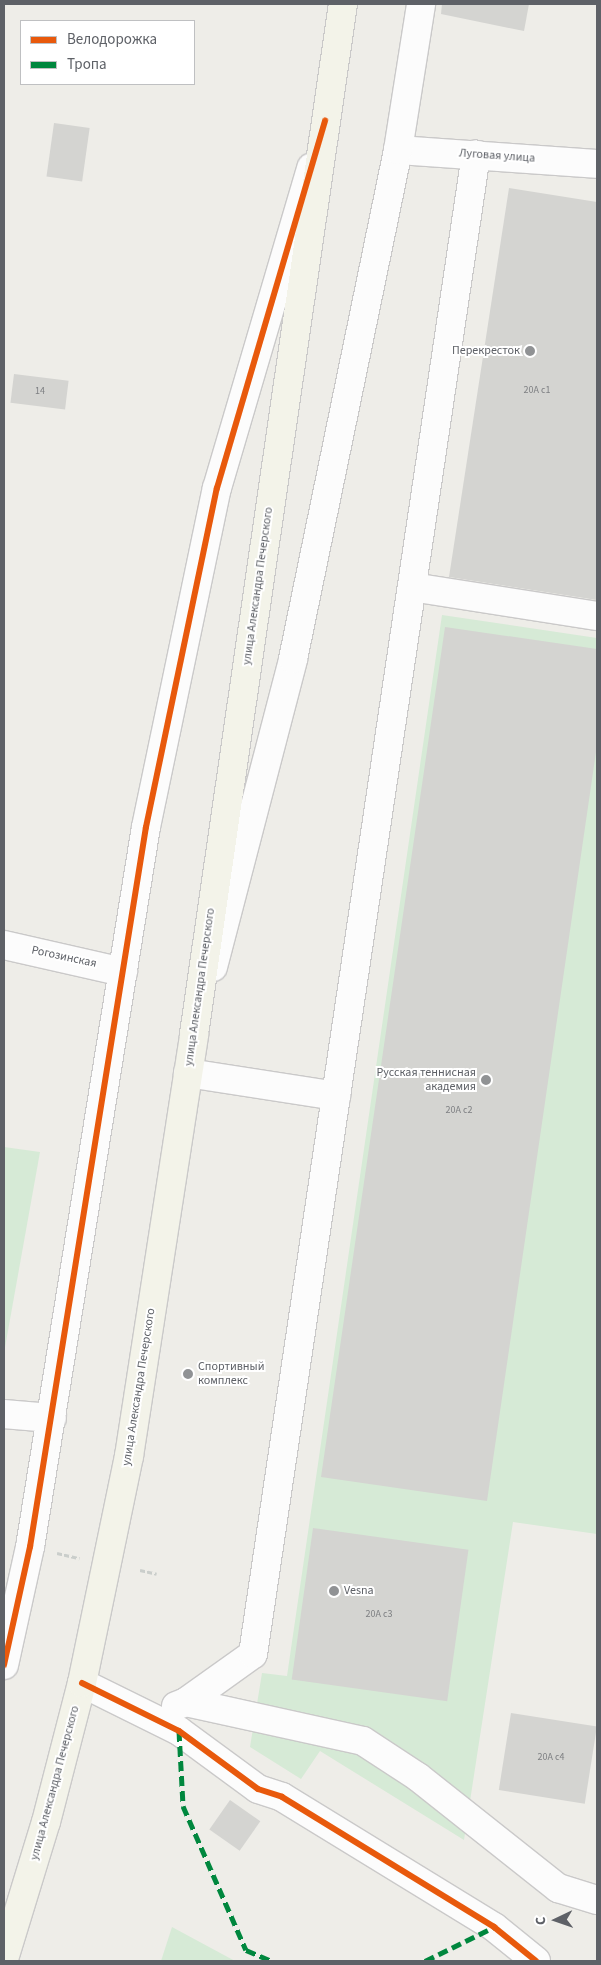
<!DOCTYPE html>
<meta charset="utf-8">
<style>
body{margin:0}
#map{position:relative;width:601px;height:1965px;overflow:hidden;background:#eeede8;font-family:"Source Sans 3",sans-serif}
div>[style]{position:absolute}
.green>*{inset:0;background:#d6ead6}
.building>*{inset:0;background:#d4d4d1;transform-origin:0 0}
.path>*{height:3px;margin-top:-1.5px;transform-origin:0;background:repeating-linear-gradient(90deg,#cacecb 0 5px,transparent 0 7.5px)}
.roads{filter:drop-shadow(1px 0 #cac9c9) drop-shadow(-1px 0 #cac9c9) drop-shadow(0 1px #cac9c9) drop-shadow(0 -1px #cac9c9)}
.minor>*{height:28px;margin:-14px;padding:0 14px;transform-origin:14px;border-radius:14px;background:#fcfcfc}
.major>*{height:28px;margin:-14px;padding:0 14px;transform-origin:14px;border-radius:14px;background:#f3f3e9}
.quiet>*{height:5px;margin-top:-2.5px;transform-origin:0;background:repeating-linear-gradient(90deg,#00873e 0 10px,transparent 0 15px)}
.cycleway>*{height:6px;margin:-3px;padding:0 3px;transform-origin:3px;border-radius:3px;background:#e8590c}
.dots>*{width:14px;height:14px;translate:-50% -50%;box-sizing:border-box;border:2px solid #fff;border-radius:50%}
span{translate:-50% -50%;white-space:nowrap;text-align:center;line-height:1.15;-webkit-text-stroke:4px #fff;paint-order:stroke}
.number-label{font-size:10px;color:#7d7f82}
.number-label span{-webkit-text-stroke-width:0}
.street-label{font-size:12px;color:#5e6167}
.poi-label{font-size:12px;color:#5e6167}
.right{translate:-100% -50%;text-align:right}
.left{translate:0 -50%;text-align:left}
.frame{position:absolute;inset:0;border:5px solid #5e6167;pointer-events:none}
.legend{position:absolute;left:20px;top:20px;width:175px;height:65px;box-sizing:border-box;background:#fff;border:1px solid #bfc0c2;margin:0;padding:6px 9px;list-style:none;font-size:15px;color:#5e6167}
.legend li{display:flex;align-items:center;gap:10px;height:25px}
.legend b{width:25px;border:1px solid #bfc0c2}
.north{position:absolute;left:531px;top:1895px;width:50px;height:50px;-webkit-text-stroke:4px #fff;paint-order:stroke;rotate:267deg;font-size:14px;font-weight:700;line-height:20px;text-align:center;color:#5e6167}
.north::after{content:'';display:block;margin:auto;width:18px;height:22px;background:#5e6167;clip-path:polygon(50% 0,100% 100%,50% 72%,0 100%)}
</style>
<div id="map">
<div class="green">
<div style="clip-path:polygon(442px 615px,597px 638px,597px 1534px,513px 1522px,464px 1840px,320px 1751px,301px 1779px,250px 1747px,262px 1673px,287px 1676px)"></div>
<div style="clip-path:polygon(4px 1147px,40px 1152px,4px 1353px)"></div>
<div style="clip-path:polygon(172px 1927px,235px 1961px,161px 1961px)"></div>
</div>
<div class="building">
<div style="clip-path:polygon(442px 4px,529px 4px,524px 31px,441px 14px)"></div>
<div style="left:54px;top:123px;width:36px;height:54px;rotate:8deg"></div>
<div style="clip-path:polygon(509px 188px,597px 202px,597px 600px,449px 577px)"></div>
<div style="left:14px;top:374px;width:55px;height:29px;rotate:7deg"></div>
<div style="clip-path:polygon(445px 627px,597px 649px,597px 745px,487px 1501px,321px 1477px)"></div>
<div style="left:313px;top:1528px;width:157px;height:153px;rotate:8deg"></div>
<div style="left:511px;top:1713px;width:87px;height:78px;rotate:9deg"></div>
<div style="left:230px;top:1800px;width:37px;height:36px;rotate:35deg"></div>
</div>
<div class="path">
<div style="left:57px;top:1553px;width:23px;rotate:13deg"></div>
<div style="left:140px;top:1570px;width:17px;rotate:13deg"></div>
</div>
<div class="roads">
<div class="minor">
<div style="left:398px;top:150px;width:199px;rotate:4deg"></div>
<div style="left:412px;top:587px;width:187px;rotate:8.9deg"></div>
<div style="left:4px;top:945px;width:122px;rotate:12.8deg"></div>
<div style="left:213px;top:967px;width:318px;rotate:-75.4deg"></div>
<div style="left:293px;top:659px;width:520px;rotate:-78.34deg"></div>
<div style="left:398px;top:150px;width:148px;rotate:-81deg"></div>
<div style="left:188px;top:1073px;width:150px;rotate:8.8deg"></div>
<div style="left:4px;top:1414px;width:48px;rotate:4.8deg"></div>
<div style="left:4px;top:1665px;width:121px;rotate:-77.6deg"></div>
<div style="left:30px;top:1547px;width:729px;rotate:-80.85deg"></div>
<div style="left:146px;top:827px;width:346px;rotate:-78.2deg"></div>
<div style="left:217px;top:488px;width:334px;rotate:-73.6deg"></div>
<div style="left:82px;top:1683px;width:108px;rotate:26.3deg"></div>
<div style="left:179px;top:1731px;width:98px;rotate:36.3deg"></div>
<div style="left:258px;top:1789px;width:25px;rotate:18deg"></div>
<div style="left:282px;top:1797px;width:249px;rotate:31.5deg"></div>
<div style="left:494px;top:1927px;width:54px;rotate:39deg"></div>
<div style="left:186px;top:1702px;width:82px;rotate:-35.6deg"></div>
<div style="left:253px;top:1654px;width:1516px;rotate:-81.54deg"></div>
<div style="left:176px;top:1706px;width:11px;rotate:-22deg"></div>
<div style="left:186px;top:1702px;width:181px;rotate:12.4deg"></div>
<div style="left:363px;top:1741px;width:66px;rotate:33.2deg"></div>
<div style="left:418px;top:1777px;width:179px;rotate:38.4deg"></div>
<div style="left:558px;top:1888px;width:41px;rotate:17.1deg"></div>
</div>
<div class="major">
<div style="left:4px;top:1959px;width:143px;rotate:-73deg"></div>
<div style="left:46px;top:1822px;width:144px;rotate:-75.5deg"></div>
<div style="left:82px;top:1683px;width:232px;rotate:-78.3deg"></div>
<div style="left:129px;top:1456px;width:427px;rotate:-81.2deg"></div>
<div style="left:194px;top:1034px;width:1041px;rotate:-81.77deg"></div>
</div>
</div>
<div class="quiet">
<div style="left:179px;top:1731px;width:75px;rotate:86.9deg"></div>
<div style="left:183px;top:1806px;width:157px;rotate:66.4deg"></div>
<div style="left:246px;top:1950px;width:28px;rotate:23deg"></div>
<div style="left:425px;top:1961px;width:77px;rotate:-26.2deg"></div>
</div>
<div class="cycleway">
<div style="left:4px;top:1665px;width:121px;rotate:-77.6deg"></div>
<div style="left:30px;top:1547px;width:729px;rotate:-80.85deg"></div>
<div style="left:146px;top:827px;width:346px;rotate:-78.2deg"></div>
<div style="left:217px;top:488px;width:383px;rotate:-73.6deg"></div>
<div style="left:82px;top:1683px;width:108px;rotate:26.3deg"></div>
<div style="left:179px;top:1731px;width:98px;rotate:36.3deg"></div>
<div style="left:258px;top:1789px;width:25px;rotate:18deg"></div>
<div style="left:282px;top:1797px;width:249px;rotate:31.5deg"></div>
<div style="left:494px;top:1927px;width:54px;rotate:39deg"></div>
</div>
<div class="dots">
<div style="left:530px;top:351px;background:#909294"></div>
<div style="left:486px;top:1080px;background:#909294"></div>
<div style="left:188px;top:1374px;background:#909294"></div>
<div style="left:334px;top:1591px;background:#909294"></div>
</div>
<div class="number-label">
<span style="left:537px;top:391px">20А с1</span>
<span style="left:40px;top:392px">14</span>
<span style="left:459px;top:1111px">20А с2</span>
<span style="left:379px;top:1615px">20А с3</span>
<span style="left:551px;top:1758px">20А с4</span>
</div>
<div class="street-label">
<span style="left:497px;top:156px;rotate:4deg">Луговая улица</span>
<span style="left:258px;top:586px;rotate:-82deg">улица Александра Печерского</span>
<span style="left:64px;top:957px;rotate:12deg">Рогозинская</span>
<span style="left:200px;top:987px;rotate:-82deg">улица Александра Печерского</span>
<span style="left:139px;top:1387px;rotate:-81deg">улица Александра Печерского</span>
<span style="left:55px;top:1783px;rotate:-75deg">улица Александра Печерского</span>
</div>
<div class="poi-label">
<span class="right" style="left:520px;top:351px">Перекресток</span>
<span class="right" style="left:476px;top:1080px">Русская теннисная<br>академия</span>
<span class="left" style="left:198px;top:1374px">Спортивный<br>комплекс</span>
<span class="left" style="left:344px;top:1591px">Vesna</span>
</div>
<div class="frame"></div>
<ul class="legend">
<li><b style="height:6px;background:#e8590c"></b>Велодорожка</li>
<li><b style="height:6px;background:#00873e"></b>Тропа</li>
</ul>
<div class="north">С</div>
</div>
